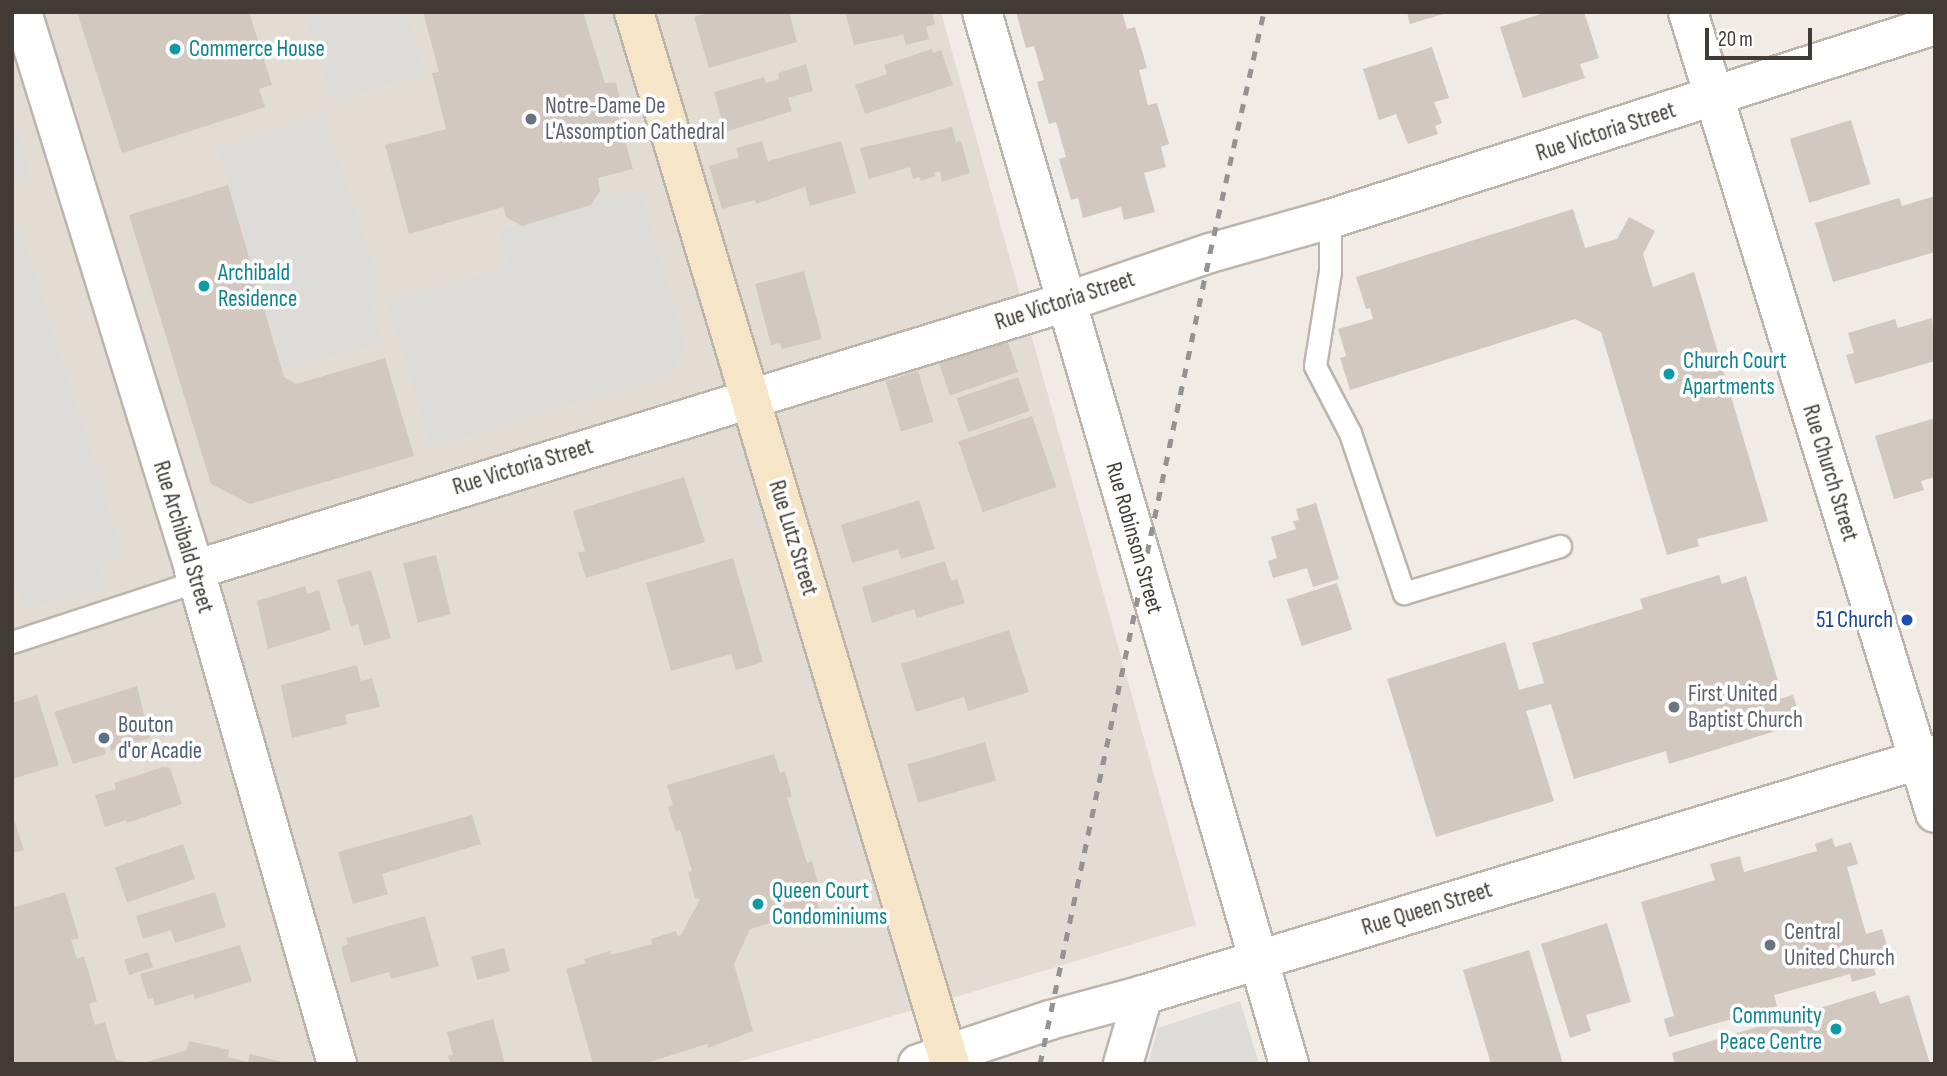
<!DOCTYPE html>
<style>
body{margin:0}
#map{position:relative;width:1947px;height:1076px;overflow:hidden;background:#f0ebe5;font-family:"Sofia Sans Condensed",sans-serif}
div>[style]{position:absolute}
.residential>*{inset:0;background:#e3dcd3}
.parking>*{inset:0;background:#dedcd9}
.building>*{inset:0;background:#d3c8bf;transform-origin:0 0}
.roads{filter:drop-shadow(2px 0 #bdb4ac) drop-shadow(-2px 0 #bdb4ac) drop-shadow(0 2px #bdb4ac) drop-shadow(0 -2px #bdb4ac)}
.lane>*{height:21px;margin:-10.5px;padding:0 10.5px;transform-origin:10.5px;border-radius:10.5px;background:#fff}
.street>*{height:38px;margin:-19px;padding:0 19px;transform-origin:19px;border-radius:19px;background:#fff}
.secondary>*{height:38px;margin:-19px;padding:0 19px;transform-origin:19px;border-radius:19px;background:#f7e5c7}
.rail>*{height:5px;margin-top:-2.5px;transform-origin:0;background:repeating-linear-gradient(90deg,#939393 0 9px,transparent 0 18px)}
.dots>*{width:19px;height:19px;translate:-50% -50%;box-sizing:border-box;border:4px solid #fff;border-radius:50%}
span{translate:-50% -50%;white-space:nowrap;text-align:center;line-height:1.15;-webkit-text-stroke:7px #fff;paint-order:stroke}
.culture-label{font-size:23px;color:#0d838f}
.left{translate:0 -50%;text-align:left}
.right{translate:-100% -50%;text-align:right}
.worship-label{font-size:23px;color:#5b616d}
.street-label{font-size:23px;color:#423b35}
.transit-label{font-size:23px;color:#164399}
.service-label{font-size:23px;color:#4e5e75}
.frame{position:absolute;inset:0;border:14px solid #423b35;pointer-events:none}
.scale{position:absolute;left:1705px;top:28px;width:107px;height:32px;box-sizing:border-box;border:4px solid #423b35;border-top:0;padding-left:9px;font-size:21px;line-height:24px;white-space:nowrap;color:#423b35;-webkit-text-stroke:5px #fff;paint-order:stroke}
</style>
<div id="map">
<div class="residential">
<div style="clip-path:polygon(12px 12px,941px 12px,1196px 925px,732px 1064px,12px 1064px)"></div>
</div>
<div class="parking">
<div style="clip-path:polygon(304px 12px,407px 12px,425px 73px,332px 102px)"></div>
<div style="clip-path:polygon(12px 114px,31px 178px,12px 184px)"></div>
<div style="clip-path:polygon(322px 114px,376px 273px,373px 309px,384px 343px,285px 369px,218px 150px)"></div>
<div style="clip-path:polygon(640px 188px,685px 346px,670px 375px,431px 447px,387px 301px,509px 266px,497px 231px)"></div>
<div style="clip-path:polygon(20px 227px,124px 556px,97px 564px,104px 586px,25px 610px,17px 586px,12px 587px,12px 229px)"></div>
<div style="clip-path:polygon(1240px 1001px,1259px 1064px,1148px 1064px,1158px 1028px)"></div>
</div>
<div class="building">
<div style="clip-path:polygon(77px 12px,249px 12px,272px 85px,259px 89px,265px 107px,122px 153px)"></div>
<div style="clip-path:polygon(423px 12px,583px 12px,605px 83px,616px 83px,621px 102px,616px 109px,633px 169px,598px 178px,600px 191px,591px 205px,522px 226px,506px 217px,503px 207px,409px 234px,385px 145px,446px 129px,432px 73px,439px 72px)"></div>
<div style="clip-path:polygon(711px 12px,789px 12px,797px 42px,709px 68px,694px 17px)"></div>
<div style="clip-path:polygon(845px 12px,932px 12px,935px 24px,926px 27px,929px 39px,906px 45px,903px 35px,854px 45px)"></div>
<div style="clip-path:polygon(1016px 12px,1122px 12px,1127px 29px,1135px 27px,1147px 68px,1139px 70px,1148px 105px,1157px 103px,1169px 144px,1161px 147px,1166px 167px,1144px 173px,1155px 212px,1124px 220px,1121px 207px,1083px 218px,1078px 198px,1071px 200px,1059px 159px,1066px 157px,1056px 122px,1049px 124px,1037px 82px,1044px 80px,1034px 46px,1026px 48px)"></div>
<div style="clip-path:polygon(1407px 12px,1447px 12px,1447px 13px,1410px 24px)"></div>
<div style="clip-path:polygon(1547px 12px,1584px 12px,1599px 58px,1580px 64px,1585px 78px,1523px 98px,1500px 27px)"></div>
<div style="clip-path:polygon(1432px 47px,1449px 98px,1434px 102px,1442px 123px,1435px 126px,1438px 134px,1408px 144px,1396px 114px,1379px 120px,1363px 69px)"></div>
<div style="clip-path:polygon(932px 49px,933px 53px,941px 50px,953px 85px,865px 114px,855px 85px,887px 74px,884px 65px)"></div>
<div style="clip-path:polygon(806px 64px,813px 91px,788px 98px,792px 111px,725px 132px,714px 92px,764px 77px,766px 83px,779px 79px,778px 73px)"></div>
<div style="left:1851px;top:120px;width:67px;height:64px;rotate:73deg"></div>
<div style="clip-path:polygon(952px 127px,956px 142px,961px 141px,970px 173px,942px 182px,940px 171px,934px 173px,935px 176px,921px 181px,919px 177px,913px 179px,910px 167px,869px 179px,860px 148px)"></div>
<div style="clip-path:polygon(762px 141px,768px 161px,841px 141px,856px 193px,810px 206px,805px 187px,756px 204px,755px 200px,722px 209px,709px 166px,739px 157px,736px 148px)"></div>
<div style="clip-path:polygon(228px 185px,284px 377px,296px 384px,385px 358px,414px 456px,250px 504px,211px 484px,129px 215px)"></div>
<div style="clip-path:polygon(1935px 196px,1935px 252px,1833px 282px,1815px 223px,1899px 198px,1902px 206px)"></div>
<div style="clip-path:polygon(1573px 209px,1585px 248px,1617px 239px,1629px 217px,1655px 231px,1643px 254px,1653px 287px,1694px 272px,1768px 521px,1697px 539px,1699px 546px,1667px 555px,1601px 332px,1575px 319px,1350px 390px,1340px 358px,1346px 356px,1338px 329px,1373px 319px,1370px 308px,1366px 309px,1356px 277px)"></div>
<div style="clip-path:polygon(804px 271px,822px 339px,782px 349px,780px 343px,771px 345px,755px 284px)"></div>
<div style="clip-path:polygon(1932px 318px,1935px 361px,1855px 384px,1846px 355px,1854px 353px,1848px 333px,1895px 319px,1898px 328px)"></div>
<div style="left:1006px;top:337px;width:37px;height:72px;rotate:71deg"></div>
<div style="left:918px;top:371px;width:53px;height:34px;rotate:73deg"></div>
<div style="left:1018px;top:377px;width:36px;height:65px;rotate:71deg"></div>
<div style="left:1032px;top:416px;width:75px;height:78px;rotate:71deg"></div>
<div style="clip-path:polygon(1935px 418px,1935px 477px,1921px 481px,1924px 490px,1894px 499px,1875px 436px)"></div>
<div style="clip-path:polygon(684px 477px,705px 542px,586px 578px,578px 553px,585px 551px,573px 511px)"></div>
<div style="clip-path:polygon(919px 500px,935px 549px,901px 559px,898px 549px,852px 563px,841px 525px)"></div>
<div style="clip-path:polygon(1316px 503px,1339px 579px,1313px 587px,1307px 568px,1273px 578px,1268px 561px,1277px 558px,1271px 537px,1296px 529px,1293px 521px,1299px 520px,1296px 509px)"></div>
<div style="left:436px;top:555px;width:61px;height:34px;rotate:76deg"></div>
<div style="clip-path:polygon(733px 558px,763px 662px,736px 670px,731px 654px,671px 671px,646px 583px)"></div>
<div style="clip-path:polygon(945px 561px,951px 581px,957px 579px,965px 603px,917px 618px,914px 609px,872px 623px,862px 587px)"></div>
<div style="clip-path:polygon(371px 570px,391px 638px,364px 646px,358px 624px,351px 627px,337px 580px)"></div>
<div style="clip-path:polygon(1719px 575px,1722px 584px,1746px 576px,1779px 684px,1771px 686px,1775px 700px,1793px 695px,1802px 723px,1669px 764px,1666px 751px,1574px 779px,1551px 704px,1526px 711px,1554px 801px,1436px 837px,1387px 679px,1505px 642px,1519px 690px,1544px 683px,1532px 643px,1643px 609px,1640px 599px)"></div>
<div style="left:1337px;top:583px;width:49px;height:53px;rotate:72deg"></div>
<div style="clip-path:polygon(305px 586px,307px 594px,319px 590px,331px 630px,268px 649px,257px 601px)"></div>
<div style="clip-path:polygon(1009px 630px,1029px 692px,968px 711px,964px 697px,916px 712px,901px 664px)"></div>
<div style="clip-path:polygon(357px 665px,361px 681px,372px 678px,380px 707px,345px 715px,347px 724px,292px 738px,281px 685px)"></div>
<div style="clip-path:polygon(137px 686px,150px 738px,111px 751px,109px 745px,104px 746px,106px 754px,73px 764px,54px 712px)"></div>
<div style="clip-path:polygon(37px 695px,59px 765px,12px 779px,12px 703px)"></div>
<div style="left:985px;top:742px;width:40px;height:81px;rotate:74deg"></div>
<div style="clip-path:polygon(774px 754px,780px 773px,785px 771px,792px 797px,787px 798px,807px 863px,812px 861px,819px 888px,813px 889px,819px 909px,750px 929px,734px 964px,753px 1031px,708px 1048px,707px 1044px,643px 1064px,593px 1064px,566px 969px,586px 963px,584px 959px,610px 951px,611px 955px,652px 944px,651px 939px,676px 931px,678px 936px,681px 935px,700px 899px,695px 898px,688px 872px,692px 871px,680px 830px,676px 832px,668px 807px,673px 805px,667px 785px)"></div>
<div style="clip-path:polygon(163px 767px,170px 768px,182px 804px,127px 823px,126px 820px,105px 827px,95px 795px,116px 789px,114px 783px)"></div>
<div style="clip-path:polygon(12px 814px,24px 850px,12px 853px)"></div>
<div style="clip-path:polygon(472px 815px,481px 844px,382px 874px,388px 894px,353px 904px,338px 852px)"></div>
<div style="clip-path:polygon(1832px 838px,1835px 847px,1851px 842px,1858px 864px,1847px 867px,1866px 934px,1882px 929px,1890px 956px,1872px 961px,1876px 975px,1852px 982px,1850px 974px,1774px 995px,1777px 1006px,1669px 1037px,1664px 1019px,1674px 1016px,1641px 902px,1715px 880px,1710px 864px,1740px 856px,1744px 872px,1817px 851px,1815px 844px)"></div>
<div style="left:183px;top:844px;width:37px;height:72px;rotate:71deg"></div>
<div style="clip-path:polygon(65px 892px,79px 938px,71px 940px,77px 959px,84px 956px,97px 1001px,89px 1004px,95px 1025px,105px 1022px,116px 1059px,133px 1064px,12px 1064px,12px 908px)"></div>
<div style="clip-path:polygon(215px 892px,226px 927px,175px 943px,171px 930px,143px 939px,136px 916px)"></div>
<div style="clip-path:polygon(425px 916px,439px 966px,391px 979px,389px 972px,351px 983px,341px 947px,348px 944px,346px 938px)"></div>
<div style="clip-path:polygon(1607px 923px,1631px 1002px,1586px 1015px,1591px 1031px,1570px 1038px,1541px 944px)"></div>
<div style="clip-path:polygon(240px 945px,252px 981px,195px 999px,193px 994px,155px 1006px,153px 998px,148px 999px,140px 974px)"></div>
<div style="left:504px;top:948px;width:24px;height:34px;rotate:75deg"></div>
<div style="clip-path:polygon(1529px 950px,1563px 1064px,1491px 1064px,1463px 970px)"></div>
<div style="left:148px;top:952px;width:16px;height:25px;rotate:72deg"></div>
<div style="clip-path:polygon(1875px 991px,1880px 1004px,1909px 995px,1930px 1064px,1675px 1064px,1672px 1053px)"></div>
<div style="clip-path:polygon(493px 1019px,505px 1064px,451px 1064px,448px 1056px,453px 1055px,447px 1032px)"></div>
<div style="clip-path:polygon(189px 1041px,229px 1050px,228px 1057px,248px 1062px,250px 1054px,291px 1064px,140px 1064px,187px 1050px)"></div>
</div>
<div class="roads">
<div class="lane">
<div style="left:1330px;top:219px;width:52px;rotate:90deg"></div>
<div style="left:1330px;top:271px;width:96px;rotate:99deg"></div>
<div style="left:1315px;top:366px;width:76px;rotate:62.4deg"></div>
<div style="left:1350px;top:433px;width:169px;rotate:71.4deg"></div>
<div style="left:1404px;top:593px;width:163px;rotate:-16.8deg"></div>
<div style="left:12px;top:642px;width:196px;rotate:-18.2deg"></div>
</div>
<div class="street">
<div style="left:22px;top:12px;width:596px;rotate:72.81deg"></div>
<div style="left:198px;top:581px;width:503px;rotate:73.94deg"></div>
<div style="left:982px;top:12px;width:1096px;rotate:73.73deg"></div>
<div style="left:1688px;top:12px;width:838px;rotate:72.86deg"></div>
<div style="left:194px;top:570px;width:912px;rotate:-17.08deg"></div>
<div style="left:1066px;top:302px;width:152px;rotate:-18.8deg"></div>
<div style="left:1210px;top:253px;width:125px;rotate:-15.8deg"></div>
<div style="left:1330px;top:219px;width:635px;rotate:-17.78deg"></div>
<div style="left:918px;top:1064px;width:139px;rotate:-18.4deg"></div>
<div style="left:1050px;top:1020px;width:96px;rotate:-15deg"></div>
<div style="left:1143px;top:995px;width:828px;rotate:-16.86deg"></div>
<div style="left:1123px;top:1064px;width:72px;rotate:-73.8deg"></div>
</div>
<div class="secondary">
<div style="left:634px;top:12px;width:1098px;rotate:73.28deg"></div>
</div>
</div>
<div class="rail">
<div style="left:1040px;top:1064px;width:829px;rotate:-78.16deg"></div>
<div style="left:1210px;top:253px;width:247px;rotate:-77.4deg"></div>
</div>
<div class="dots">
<div style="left:175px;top:49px;background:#0f9aa8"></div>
<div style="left:531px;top:119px;background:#6b7280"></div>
<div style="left:204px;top:286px;background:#0f9aa8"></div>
<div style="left:1669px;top:374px;background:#0f9aa8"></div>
<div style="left:1907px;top:620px;background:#1a4fb4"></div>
<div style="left:1674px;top:707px;background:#6b7280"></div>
<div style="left:104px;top:738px;background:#5c6f8a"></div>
<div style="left:758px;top:904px;background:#0f9aa8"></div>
<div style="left:1770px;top:945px;background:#6b7280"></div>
<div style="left:1836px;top:1029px;background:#0f9aa8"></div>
</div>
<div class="culture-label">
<span class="left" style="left:189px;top:49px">Commerce House</span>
<span class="left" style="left:218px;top:286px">Archibald<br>Residence</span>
<span class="left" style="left:1683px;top:374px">Church Court<br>Apartments</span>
<span class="left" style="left:772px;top:904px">Queen Court<br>Condominiums</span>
<span class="right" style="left:1822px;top:1029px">Community<br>Peace Centre</span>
</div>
<div class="worship-label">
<span class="left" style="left:545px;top:119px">Notre-Dame De<br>L'Assomption Cathedral</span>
<span class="left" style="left:1688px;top:707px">First United<br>Baptist Church</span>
<span class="left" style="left:1784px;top:945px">Central<br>United Church</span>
</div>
<div class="street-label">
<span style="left:1606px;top:132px;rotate:-18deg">Rue Victoria Street</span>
<span style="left:1065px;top:301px;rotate:-18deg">Rue Victoria Street</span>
<span style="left:523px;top:467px;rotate:-17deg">Rue Victoria Street</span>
<span style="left:1830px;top:473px;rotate:73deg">Rue Church Street</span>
<span style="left:183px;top:537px;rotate:73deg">Rue Archibald Street</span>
<span style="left:793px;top:538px;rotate:73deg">Rue Lutz Street</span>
<span style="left:1134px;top:538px;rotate:74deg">Rue Robinson Street</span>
<span style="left:1427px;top:909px;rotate:-17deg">Rue Queen Street</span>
</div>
<div class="transit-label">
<span class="right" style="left:1893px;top:620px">51 Church</span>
</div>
<div class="service-label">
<span class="left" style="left:118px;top:738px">Bouton<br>d'or Acadie</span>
</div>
<div class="frame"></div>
<div class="scale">20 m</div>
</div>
